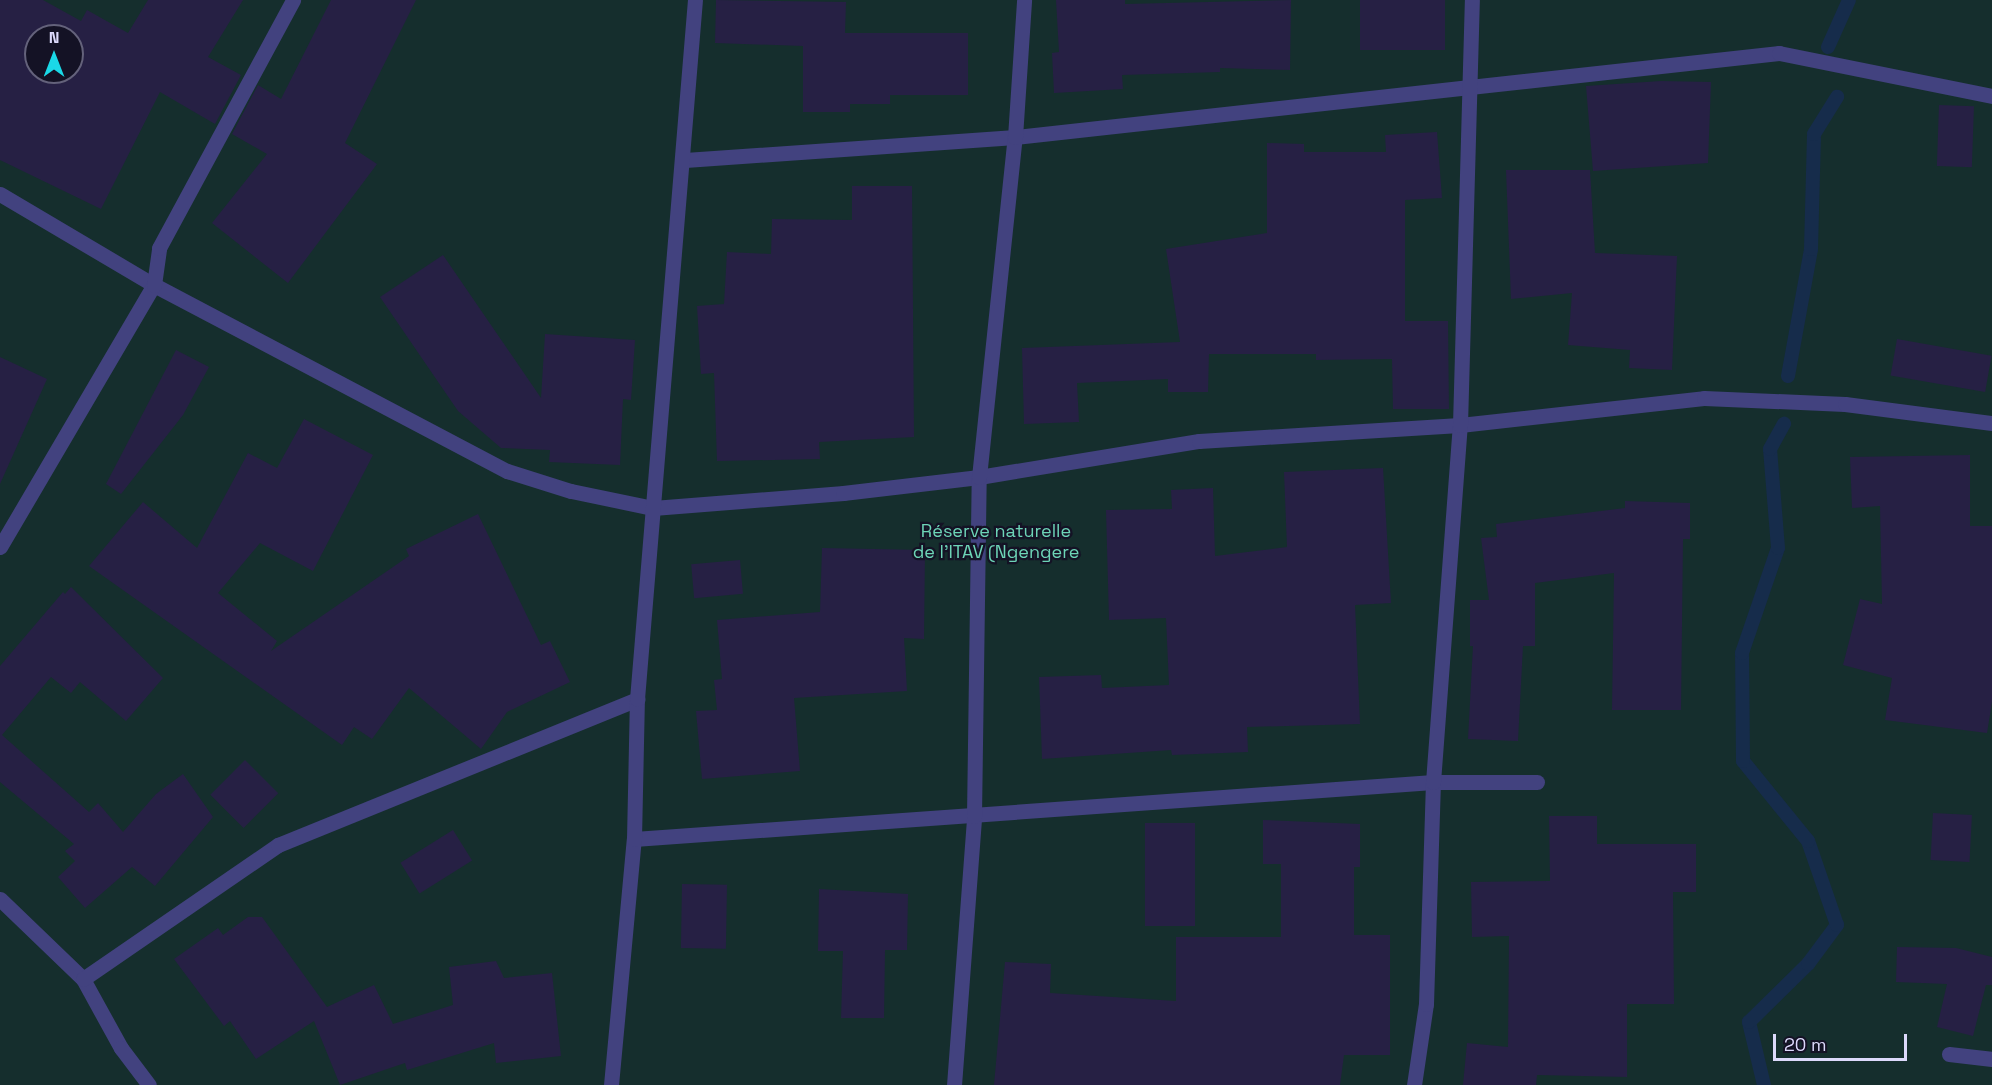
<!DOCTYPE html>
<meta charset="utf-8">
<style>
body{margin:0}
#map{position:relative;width:1992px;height:1085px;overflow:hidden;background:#141225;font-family:"Space Grotesk",sans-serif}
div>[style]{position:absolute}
.green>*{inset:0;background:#152e2d}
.stream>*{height:14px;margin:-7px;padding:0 7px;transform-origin:7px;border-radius:7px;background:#162c4b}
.building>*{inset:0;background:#262044;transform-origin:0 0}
.minor>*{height:15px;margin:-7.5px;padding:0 7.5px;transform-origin:7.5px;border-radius:7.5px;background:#42427f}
span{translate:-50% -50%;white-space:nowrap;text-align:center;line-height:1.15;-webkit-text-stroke:4.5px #141225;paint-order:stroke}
.park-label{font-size:18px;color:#6dd4b7}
.north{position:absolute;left:24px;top:24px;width:60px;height:60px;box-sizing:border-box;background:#141225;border:2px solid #64627b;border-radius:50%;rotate:0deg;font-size:16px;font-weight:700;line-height:24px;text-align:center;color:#dcd9fb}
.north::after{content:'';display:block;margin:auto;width:21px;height:27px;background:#1ad8e7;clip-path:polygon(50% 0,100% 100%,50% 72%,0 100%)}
.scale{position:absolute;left:1773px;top:1034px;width:134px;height:27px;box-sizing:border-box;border:3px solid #dcd9fb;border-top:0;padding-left:8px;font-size:18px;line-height:21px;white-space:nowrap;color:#dcd9fb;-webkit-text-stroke:4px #141225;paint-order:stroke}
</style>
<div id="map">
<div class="green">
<div style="clip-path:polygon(evenodd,0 0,1992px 0,1992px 1085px,0 1085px,0 0,36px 36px,72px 36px,72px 72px,36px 72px,36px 36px)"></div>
</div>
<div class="stream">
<div style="left:1828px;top:47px;width:51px;rotate:-65.9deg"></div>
<div style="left:1788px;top:376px;width:129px;rotate:-79.7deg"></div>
<div style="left:1811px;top:249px;width:115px;rotate:-88.5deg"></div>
<div style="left:1814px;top:134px;width:44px;rotate:-58.1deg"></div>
<div style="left:1764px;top:1085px;width:65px;rotate:-103.4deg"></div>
<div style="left:1749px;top:1022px;width:83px;rotate:-44.5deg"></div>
<div style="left:1808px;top:964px;width:49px;rotate:-53.4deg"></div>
<div style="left:1837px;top:925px;width:89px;rotate:-109deg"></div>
<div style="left:1808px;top:841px;width:103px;rotate:-129.1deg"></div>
<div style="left:1743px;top:761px;width:108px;rotate:-90.5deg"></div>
<div style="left:1742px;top:653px;width:111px;rotate:-71.1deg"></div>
<div style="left:1778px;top:548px;width:99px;rotate:-94.6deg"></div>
<div style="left:1770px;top:449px;width:29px;rotate:-61deg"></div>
</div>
<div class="building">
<div style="clip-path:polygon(evenodd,0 0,43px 0,81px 21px,87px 10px,128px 33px,148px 0,243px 0,208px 57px,241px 75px,215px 124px,160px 92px,101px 209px,0 160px,0 0,36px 36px,72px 36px,72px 72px,36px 72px,36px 36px)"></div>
<div style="clip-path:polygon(331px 0,416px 0,345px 143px,377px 164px,288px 283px,212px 223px,267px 154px,232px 134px,258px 85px,281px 99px)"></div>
<div style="clip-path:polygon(716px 0,846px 2px,845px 33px,968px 33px,968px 95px,890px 95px,890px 104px,850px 104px,850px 112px,803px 112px,803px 46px,715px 43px)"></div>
<div style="clip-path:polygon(1056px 0,1125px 0,1125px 4px,1291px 0,1290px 70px,1220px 68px,1220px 72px,1122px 75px,1123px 89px,1054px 93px,1052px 53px,1059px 52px)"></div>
<div style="left:1360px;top:0;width:85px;height:50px"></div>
<div style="clip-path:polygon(1661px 81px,1711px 82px,1708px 163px,1593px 171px,1586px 86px)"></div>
<div style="left:1939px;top:105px;width:35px;height:61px;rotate:2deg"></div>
<div style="clip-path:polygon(1437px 132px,1442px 198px,1405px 200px,1405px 321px,1448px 321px,1449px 409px,1393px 409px,1392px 359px,1316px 360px,1316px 354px,1209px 354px,1208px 392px,1168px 392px,1168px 379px,1077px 383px,1079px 422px,1024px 424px,1022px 348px,1180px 342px,1166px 249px,1267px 233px,1267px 143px,1304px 144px,1304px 152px,1386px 152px,1385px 135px)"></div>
<div style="clip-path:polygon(1506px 170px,1590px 170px,1595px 253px,1677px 256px,1672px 370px,1629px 368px,1630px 350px,1568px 345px,1572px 293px,1511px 299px)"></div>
<div style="clip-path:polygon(852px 186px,912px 186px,914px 437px,819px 442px,820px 459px,717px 461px,714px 373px,701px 374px,697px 306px,724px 304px,727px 252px,771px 254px,772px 219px,852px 220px)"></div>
<div style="clip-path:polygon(443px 255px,541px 398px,545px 334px,635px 340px,631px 400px,623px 399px,620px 465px,549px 462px,550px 450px,501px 448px,458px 411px,380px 297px)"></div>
<div style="left:1897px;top:339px;width:96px;height:37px;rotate:10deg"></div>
<div style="clip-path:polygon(176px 350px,209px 367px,183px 415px,121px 494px,106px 484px)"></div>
<div style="clip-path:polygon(0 357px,47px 379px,0 484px)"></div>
<div style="clip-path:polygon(304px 419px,373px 455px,313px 571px,260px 543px,218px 593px,277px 641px,271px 651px,409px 556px,406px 549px,478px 514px,541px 645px,550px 641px,570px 682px,507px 712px,481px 749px,409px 688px,372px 739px,354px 727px,342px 745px,89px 566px,143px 502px,197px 548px,248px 453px,277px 468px)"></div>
<div style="clip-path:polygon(1970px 455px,1970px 526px,1992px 526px,1992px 702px,1987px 733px,1885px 720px,1892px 678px,1843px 665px,1860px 599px,1882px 604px,1880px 506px,1852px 508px,1850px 457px)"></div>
<div style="clip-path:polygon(1383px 468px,1391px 603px,1355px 605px,1360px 724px,1247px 727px,1248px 752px,1172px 755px,1171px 750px,1042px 759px,1039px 677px,1101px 675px,1102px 688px,1169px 685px,1166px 618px,1109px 620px,1106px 510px,1172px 509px,1171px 490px,1213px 488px,1215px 556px,1287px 547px,1284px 472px)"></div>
<div style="clip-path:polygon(1625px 501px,1690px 503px,1690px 539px,1683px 539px,1681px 710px,1612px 710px,1614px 573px,1535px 583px,1535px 646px,1523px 646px,1518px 741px,1468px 739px,1473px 646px,1470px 646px,1470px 600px,1489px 600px,1481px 538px,1497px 537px,1496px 524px,1625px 508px)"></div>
<div style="clip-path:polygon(822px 548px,925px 550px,924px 639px,904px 638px,907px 691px,794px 698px,800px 771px,702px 779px,696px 711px,717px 710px,714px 680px,722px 679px,717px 620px,820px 612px)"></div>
<div style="left:740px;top:560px;width:34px;height:49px;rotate:85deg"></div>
<div style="clip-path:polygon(71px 587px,163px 678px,126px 721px,80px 682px,71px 693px,51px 677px,2px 735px,89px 812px,98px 803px,123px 832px,156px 794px,183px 774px,213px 817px,155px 886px,132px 867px,85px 908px,58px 877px,75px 861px,65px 851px,74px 844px,0 782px,0 666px,63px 592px,65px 594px)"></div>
<div style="left:245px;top:760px;width:47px;height:49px;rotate:45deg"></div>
<div style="left:1933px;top:813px;width:39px;height:47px;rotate:3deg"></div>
<div style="clip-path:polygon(1549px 816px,1597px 816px,1597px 844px,1696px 844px,1696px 892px,1673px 892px,1674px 1004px,1627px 1004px,1627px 1077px,1537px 1075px,1536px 1085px,1463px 1085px,1467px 1043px,1508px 1047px,1509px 936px,1472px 937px,1471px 882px,1550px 881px)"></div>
<div style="clip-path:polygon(1263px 820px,1360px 824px,1360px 867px,1354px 867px,1354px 935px,1390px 935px,1390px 1055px,1344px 1055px,1340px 1085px,994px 1085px,1005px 962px,1051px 964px,1050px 993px,1176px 1001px,1176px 937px,1281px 937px,1281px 864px,1263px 864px)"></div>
<div style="left:1145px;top:823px;width:50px;height:103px"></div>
<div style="left:453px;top:830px;width:36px;height:62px;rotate:58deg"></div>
<div style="left:682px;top:884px;width:45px;height:64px;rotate:1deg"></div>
<div style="clip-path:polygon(819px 889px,908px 894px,907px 950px,885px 950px,884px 1018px,841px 1018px,843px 951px,818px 951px)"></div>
<div style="clip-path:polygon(248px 917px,262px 917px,327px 1007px,374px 985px,393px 1024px,453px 1005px,449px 967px,496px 961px,504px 978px,552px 973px,561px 1056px,496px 1063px,494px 1043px,407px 1070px,405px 1063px,340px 1085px,314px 1021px,256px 1059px,230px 1021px,224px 1026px,174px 959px,218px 928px,223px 935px)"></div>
<div style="clip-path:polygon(1897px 947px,1956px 948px,1992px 957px,1992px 985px,1986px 985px,1973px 1036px,1937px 1027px,1947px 984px,1896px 982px)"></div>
</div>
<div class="minor">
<div style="left:685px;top:160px;width:331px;rotate:-4deg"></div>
<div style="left:1015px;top:137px;width:769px;rotate:-6.27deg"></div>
<div style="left:1779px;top:53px;width:217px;rotate:11.4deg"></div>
<div style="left:0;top:194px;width:179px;rotate:30.6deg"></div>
<div style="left:154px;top:285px;width:399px;rotate:27.8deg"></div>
<div style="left:507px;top:471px;width:67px;rotate:17.4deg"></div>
<div style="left:571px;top:491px;width:84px;rotate:11.7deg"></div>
<div style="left:653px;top:508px;width:191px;rotate:-4.5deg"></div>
<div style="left:843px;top:493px;width:137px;rotate:-6.7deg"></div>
<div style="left:979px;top:477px;width:223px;rotate:-9.3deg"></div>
<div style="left:1199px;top:441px;width:261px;rotate:-3.5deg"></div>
<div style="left:1460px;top:425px;width:245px;rotate:-6.3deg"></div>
<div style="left:1704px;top:398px;width:141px;rotate:2.4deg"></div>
<div style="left:1845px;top:404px;width:148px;rotate:7.4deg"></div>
<div style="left:0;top:547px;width:304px;rotate:-59.6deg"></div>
<div style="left:154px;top:285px;width:37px;rotate:-82deg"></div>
<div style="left:159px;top:248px;width:282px;rotate:-61.6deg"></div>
<div style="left:634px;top:839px;width:801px;rotate:-4.08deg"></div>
<div style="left:1433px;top:782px;width:104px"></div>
<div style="left:0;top:899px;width:115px;rotate:43.9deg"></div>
<div style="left:83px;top:979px;width:79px;rotate:61.2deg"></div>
<div style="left:121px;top:1048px;width:46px;rotate:52.9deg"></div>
<div style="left:83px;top:979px;width:237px;rotate:-34.5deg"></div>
<div style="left:278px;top:845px;width:388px;rotate:-22.1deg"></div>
<div style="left:1949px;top:1054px;width:43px;rotate:6.6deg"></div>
<div style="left:611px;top:1085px;width:247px;rotate:-84.7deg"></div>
<div style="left:634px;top:839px;width:140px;rotate:-88.8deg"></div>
<div style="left:637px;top:699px;width:701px;rotate:-85.26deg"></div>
<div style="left:954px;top:1085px;width:270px;rotate:-85.7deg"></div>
<div style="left:974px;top:816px;width:339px;rotate:-89.2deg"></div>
<div style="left:979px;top:477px;width:342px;rotate:-84deg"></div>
<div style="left:1015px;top:137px;width:137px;rotate:-86.2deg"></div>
<div style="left:1414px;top:1085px;width:82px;rotate:-81.6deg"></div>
<div style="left:1426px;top:1004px;width:222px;rotate:-88.2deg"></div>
<div style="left:1433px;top:782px;width:358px;rotate:-85.7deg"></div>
<div style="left:1460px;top:425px;width:425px;rotate:-88.4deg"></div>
</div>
<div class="park-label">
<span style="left:996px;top:542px">Réserve naturelle<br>de l'ITAV (Ngengere</span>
</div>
<div class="north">N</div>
<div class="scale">20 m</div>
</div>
